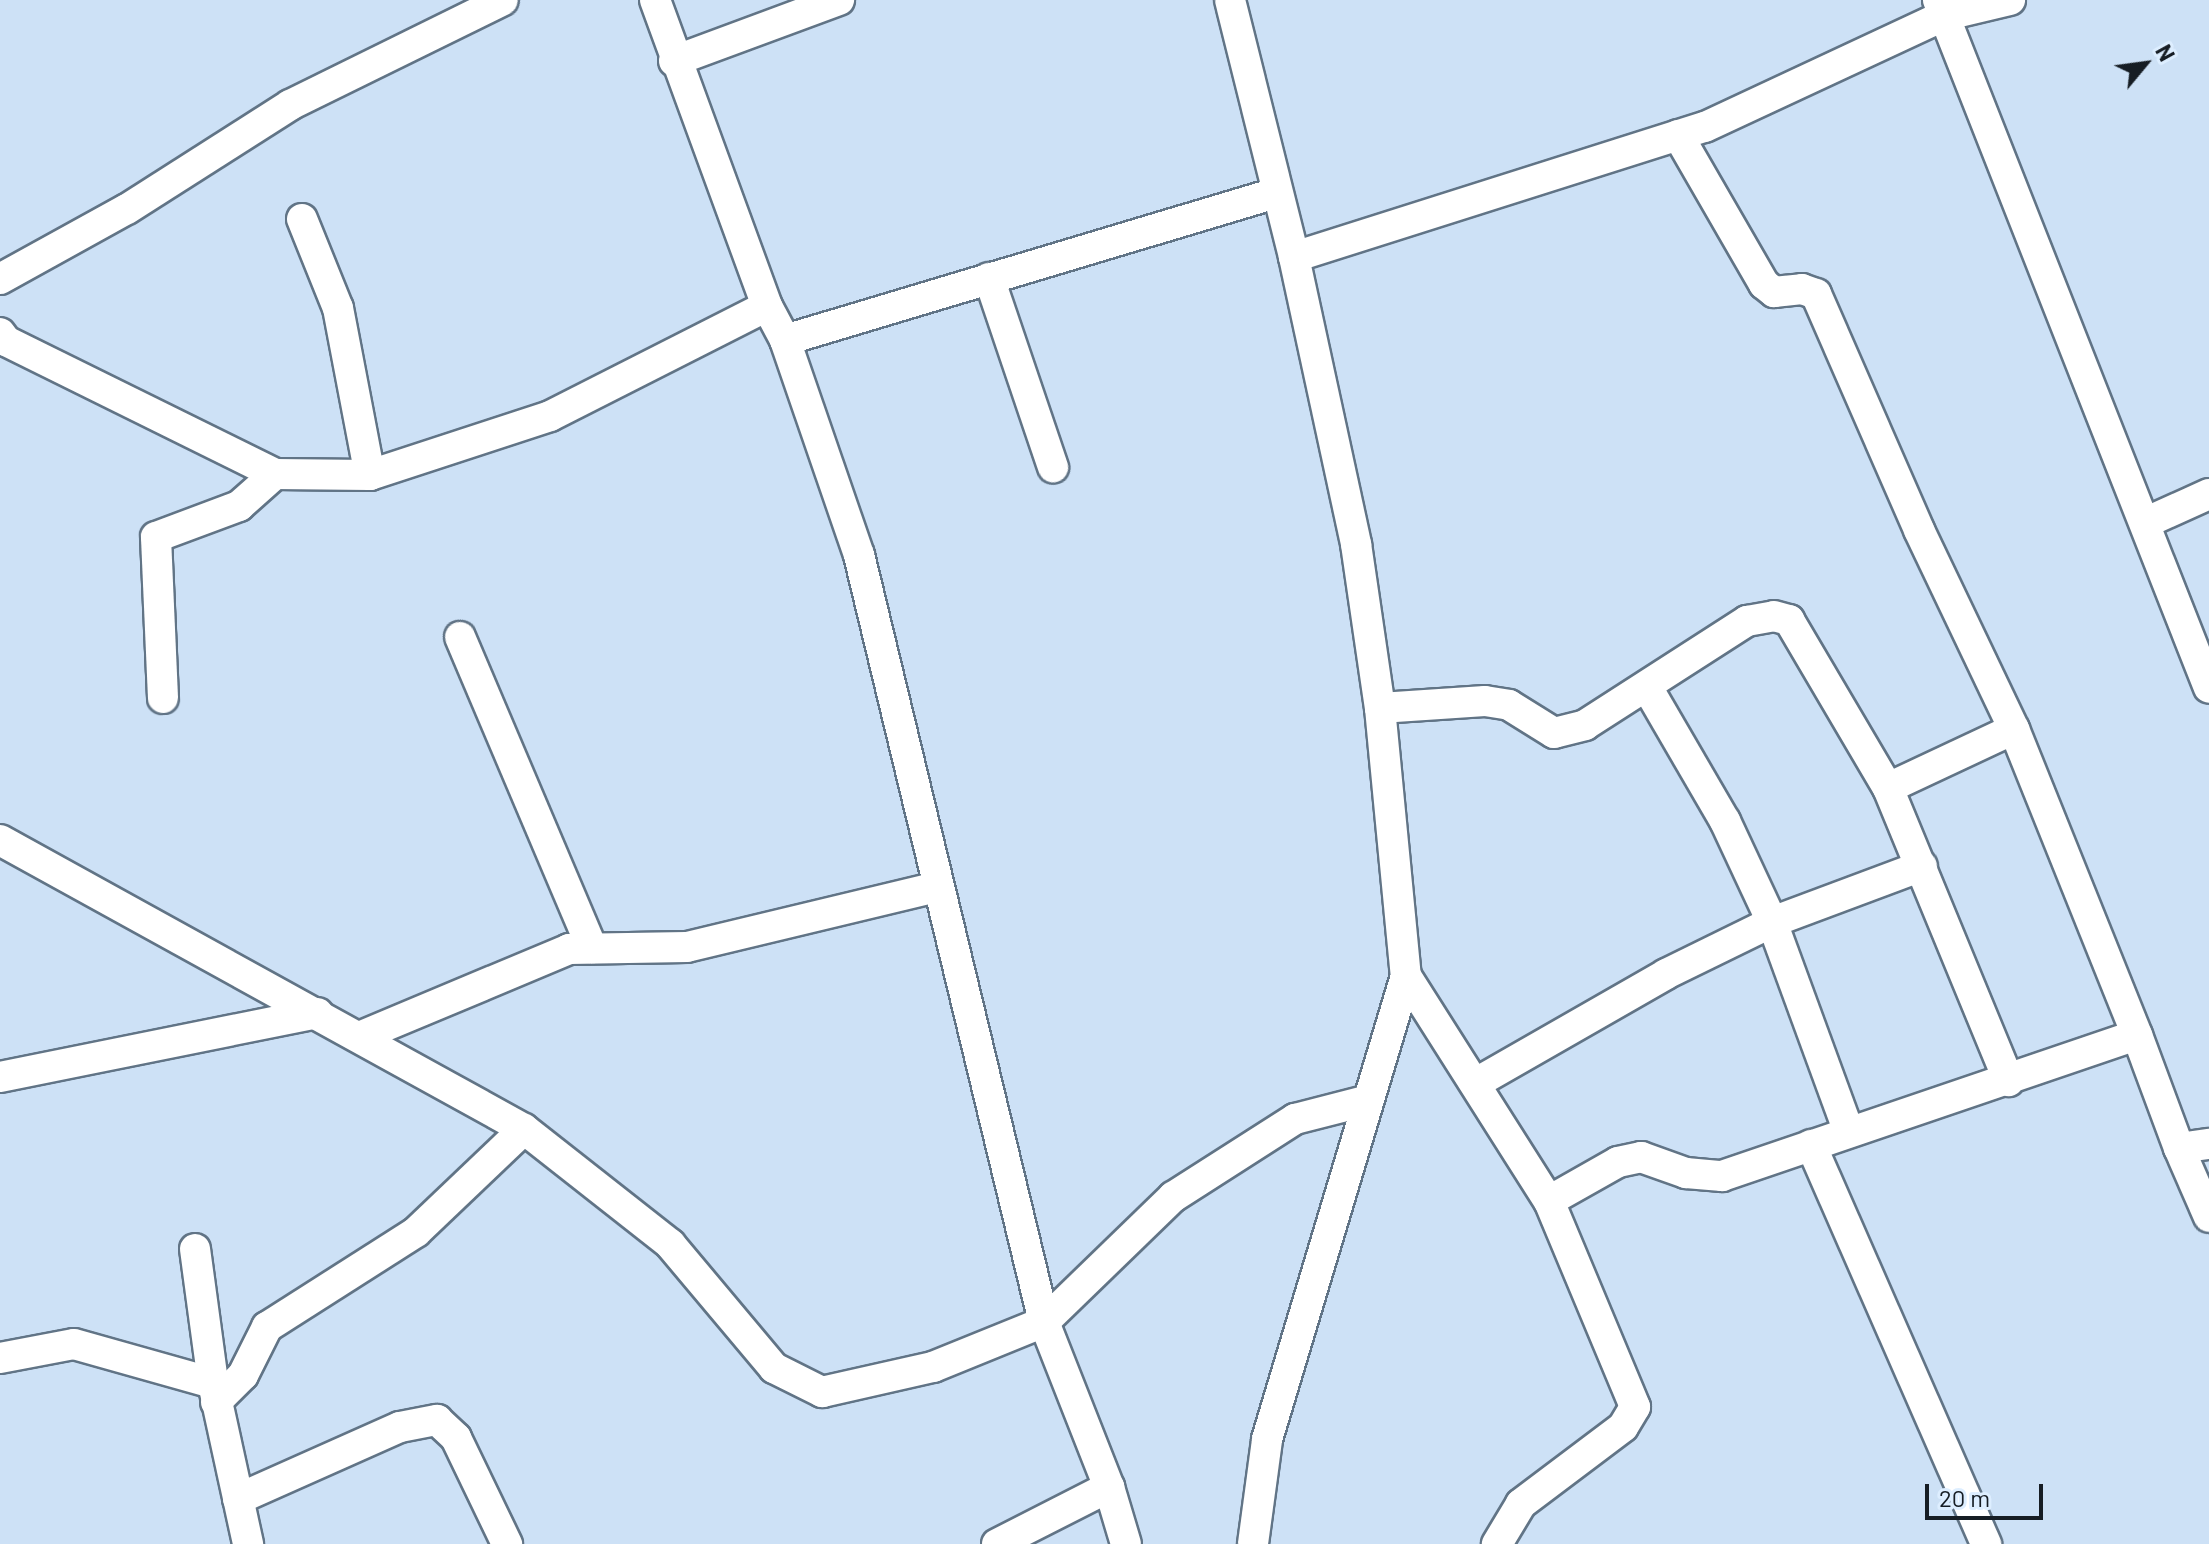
<!DOCTYPE html>
<style>
body{margin:0}
#map{position:relative;width:2209px;height:1544px;overflow:hidden;background:#cde1f6;font-family:Barlow,sans-serif}
div>[style]{position:absolute}
.roads{filter:drop-shadow(2px 0 #617486) drop-shadow(-2px 0 #617486) drop-shadow(0 2px #617486) drop-shadow(0 -2px #617486)}
.street>*{height:30px;margin:-15px;padding:0 15px;transform-origin:15px;border-radius:15px;background:#fff}
span{translate:-50% -50%;white-space:nowrap;text-align:center;line-height:1.15;-webkit-text-stroke:6px #def;paint-order:stroke}
.north{position:absolute;left:2105px;top:24px;width:80px;height:80px;-webkit-text-stroke:6px #def;paint-order:stroke;rotate:61deg;font-size:22px;font-weight:700;line-height:32px;text-align:center;color:#161d24}
.north::after{content:'';display:block;margin:auto;width:28px;height:36px;background:#161d24;clip-path:polygon(50% 0,100% 100%,50% 72%,0 100%)}
.scale{position:absolute;left:1925px;top:1484px;width:118px;height:36px;box-sizing:border-box;border:4px solid #161d24;border-top:0;padding-left:10px;font-size:24px;line-height:28px;white-space:nowrap;color:#161d24;-webkit-text-stroke:6px #def;paint-order:stroke}
</style>
<div id="map">
<div class="roads">
<div class="street">
<div style="left:655px;top:0;width:326px;rotate:69.9deg"></div>
<div style="left:767px;top:306px;width:38px;rotate:62deg"></div>
<div style="left:785px;top:340px;width:227px;rotate:71deg"></div>
<div style="left:859px;top:555px;width:789px;rotate:76.44deg"></div>
<div style="left:1044px;top:1322px;width:177px;rotate:68.5deg"></div>
<div style="left:1109px;top:1487px;width:59px;rotate:73.4deg"></div>
<div style="left:1230px;top:0;width:265px;rotate:76deg"></div>
<div style="left:1294px;top:257px;width:294px;rotate:77.8deg"></div>
<div style="left:1356px;top:544px;width:166px;rotate:81.7deg"></div>
<div style="left:1380px;top:708px;width:269px;rotate:84.5deg"></div>
<div style="left:1406px;top:976px;width:484px;rotate:106.7deg"></div>
<div style="left:1267px;top:1440px;width:105px;rotate:97.7deg"></div>
<div style="left:1938px;top:0;width:739px;rotate:68.5deg"></div>
<div style="left:674px;top:61px;width:176px;rotate:-20.3deg"></div>
<div style="left:1678px;top:135px;width:172px;rotate:60deg"></div>
<div style="left:1764px;top:284px;width:13px;rotate:39deg"></div>
<div style="left:1774px;top:292px;width:28px;rotate:-6deg"></div>
<div style="left:1802px;top:289px;width:15px;rotate:20deg"></div>
<div style="left:1816px;top:294px;width:257px;rotate:66.4deg"></div>
<div style="left:1919px;top:530px;width:221px;rotate:64.5deg"></div>
<div style="left:2014px;top:729px;width:330px;rotate:68.1deg"></div>
<div style="left:302px;top:219px;width:96px;rotate:68deg"></div>
<div style="left:338px;top:308px;width:170px;rotate:79.2deg"></div>
<div style="left:1294px;top:257px;width:431px;rotate:-17.6deg"></div>
<div style="left:1705px;top:127px;width:263px;rotate:-25deg"></div>
<div style="left:1943px;top:16px;width:69px;rotate:-13.4deg"></div>
<div style="left:989px;top:278px;width:200px;rotate:71.3deg"></div>
<div style="left:0;top:279px;width:145px;rotate:-28.9deg"></div>
<div style="left:127px;top:209px;width:193px;rotate:-32.5deg"></div>
<div style="left:290px;top:105px;width:237px;rotate:-26.2deg"></div>
<div style="left:0;top:333px;width:10px;rotate:53deg"></div>
<div style="left:6px;top:341px;width:300px;rotate:26.3deg"></div>
<div style="left:275px;top:474px;width:95px;rotate:0.6deg"></div>
<div style="left:370px;top:475px;width:189px;rotate:-18.1deg"></div>
<div style="left:550px;top:416px;width:243px;rotate:-26.9deg"></div>
<div style="left:785px;top:340px;width:513px;rotate:-16.67deg"></div>
<div style="left:2147px;top:522px;width:68px;rotate:-24.3deg"></div>
<div style="left:460px;top:637px;width:338px;rotate:67deg"></div>
<div style="left:1647px;top:687px;width:155px;rotate:59.8deg"></div>
<div style="left:1725px;top:821px;width:111px;rotate:65deg"></div>
<div style="left:1772px;top:922px;width:221px;rotate:69.9deg"></div>
<div style="left:163px;top:698px;width:161px;rotate:-92.5deg"></div>
<div style="left:156px;top:537px;width:89px;rotate:-20.5deg"></div>
<div style="left:239px;top:506px;width:48px;rotate:-41.6deg"></div>
<div style="left:1380px;top:708px;width:105px;rotate:-3.8deg"></div>
<div style="left:1485px;top:701px;width:24px;rotate:9deg"></div>
<div style="left:1509px;top:705px;width:53px;rotate:31.9deg"></div>
<div style="left:1554px;top:733px;width:32px;rotate:-14deg"></div>
<div style="left:1585px;top:725px;width:193px;rotate:-32.7deg"></div>
<div style="left:1747px;top:621px;width:27px;rotate:-10deg"></div>
<div style="left:1774px;top:616px;width:16px;rotate:15deg"></div>
<div style="left:1789px;top:620px;width:195px;rotate:59.5deg"></div>
<div style="left:1888px;top:788px;width:317px;rotate:67.6deg"></div>
<div style="left:1888px;top:788px;width:139px;rotate:-25.1deg"></div>
<div style="left:0;top:840px;width:598px;rotate:28.88deg"></div>
<div style="left:524px;top:1129px;width:186px;rotate:38.2deg"></div>
<div style="left:670px;top:1244px;width:162px;rotate:50deg"></div>
<div style="left:774px;top:1368px;width:54px;rotate:26.6deg"></div>
<div style="left:822px;top:1392px;width:114px;rotate:-12.7deg"></div>
<div style="left:933px;top:1367px;width:120px;rotate:-22.1deg"></div>
<div style="left:1044px;top:1322px;width:180px;rotate:-44.1deg"></div>
<div style="left:1173px;top:1197px;width:145px;rotate:-32.6deg"></div>
<div style="left:1295px;top:1119px;width:76px;rotate:-14.4deg"></div>
<div style="left:1406px;top:976px;width:267px;rotate:57.6deg"></div>
<div style="left:1549px;top:1201px;width:223px;rotate:67.3deg"></div>
<div style="left:1635px;top:1407px;width:23px;rotate:121deg"></div>
<div style="left:1623px;top:1427px;width:128px;rotate:143deg"></div>
<div style="left:1521px;top:1504px;width:47px;rotate:121deg"></div>
<div style="left:359px;top:1037px;width:228px;rotate:-22.7deg"></div>
<div style="left:569px;top:949px;width:118px;rotate:-1deg"></div>
<div style="left:687px;top:947px;width:257px;rotate:-13.5deg"></div>
<div style="left:0;top:1077px;width:324px;rotate:-11.4deg"></div>
<div style="left:1476px;top:1083px;width:219px;rotate:-29.8deg"></div>
<div style="left:1666px;top:974px;width:118px;rotate:-26.1deg"></div>
<div style="left:1772px;top:922px;width:160px;rotate:-20.5deg"></div>
<div style="left:1811px;top:1145px;width:436px;rotate:66.3deg"></div>
<div style="left:2179px;top:1148px;width:75px;rotate:66.5deg"></div>
<div style="left:1549px;top:1201px;width:79px;rotate:-29.5deg"></div>
<div style="left:1618px;top:1162px;width:24px;rotate:-12deg"></div>
<div style="left:1641px;top:1157px;width:48px;rotate:19.6deg"></div>
<div style="left:1686px;top:1173px;width:36px;rotate:5deg"></div>
<div style="left:1722px;top:1176px;width:438px;rotate:-18.8deg"></div>
<div style="left:2137px;top:1035px;width:121px;rotate:69.6deg"></div>
<div style="left:2179px;top:1148px;width:30px;rotate:-8deg"></div>
<div style="left:195px;top:1249px;width:135px;rotate:82.3deg"></div>
<div style="left:213px;top:1383px;width:165px;rotate:77.7deg"></div>
<div style="left:0;top:1358px;width:75px;rotate:-10.7deg"></div>
<div style="left:74px;top:1344px;width:144px;rotate:15.7deg"></div>
<div style="left:216px;top:1402px;width:38px;rotate:-45deg"></div>
<div style="left:243px;top:1375px;width:54px;rotate:-63.4deg"></div>
<div style="left:267px;top:1327px;width:177px;rotate:-32.5deg"></div>
<div style="left:416px;top:1232px;width:149px;rotate:-43.6deg"></div>
<div style="left:238px;top:1499px;width:177px;rotate:-24deg"></div>
<div style="left:400px;top:1427px;width:38px;rotate:-11deg"></div>
<div style="left:437px;top:1420px;width:26px;rotate:43deg"></div>
<div style="left:456px;top:1438px;width:118px;rotate:64.3deg"></div>
<div style="left:997px;top:1544px;width:126px;rotate:-27deg"></div>
</div>
</div>
<div class="north">N</div>
<div class="scale">20 m</div>
</div>
